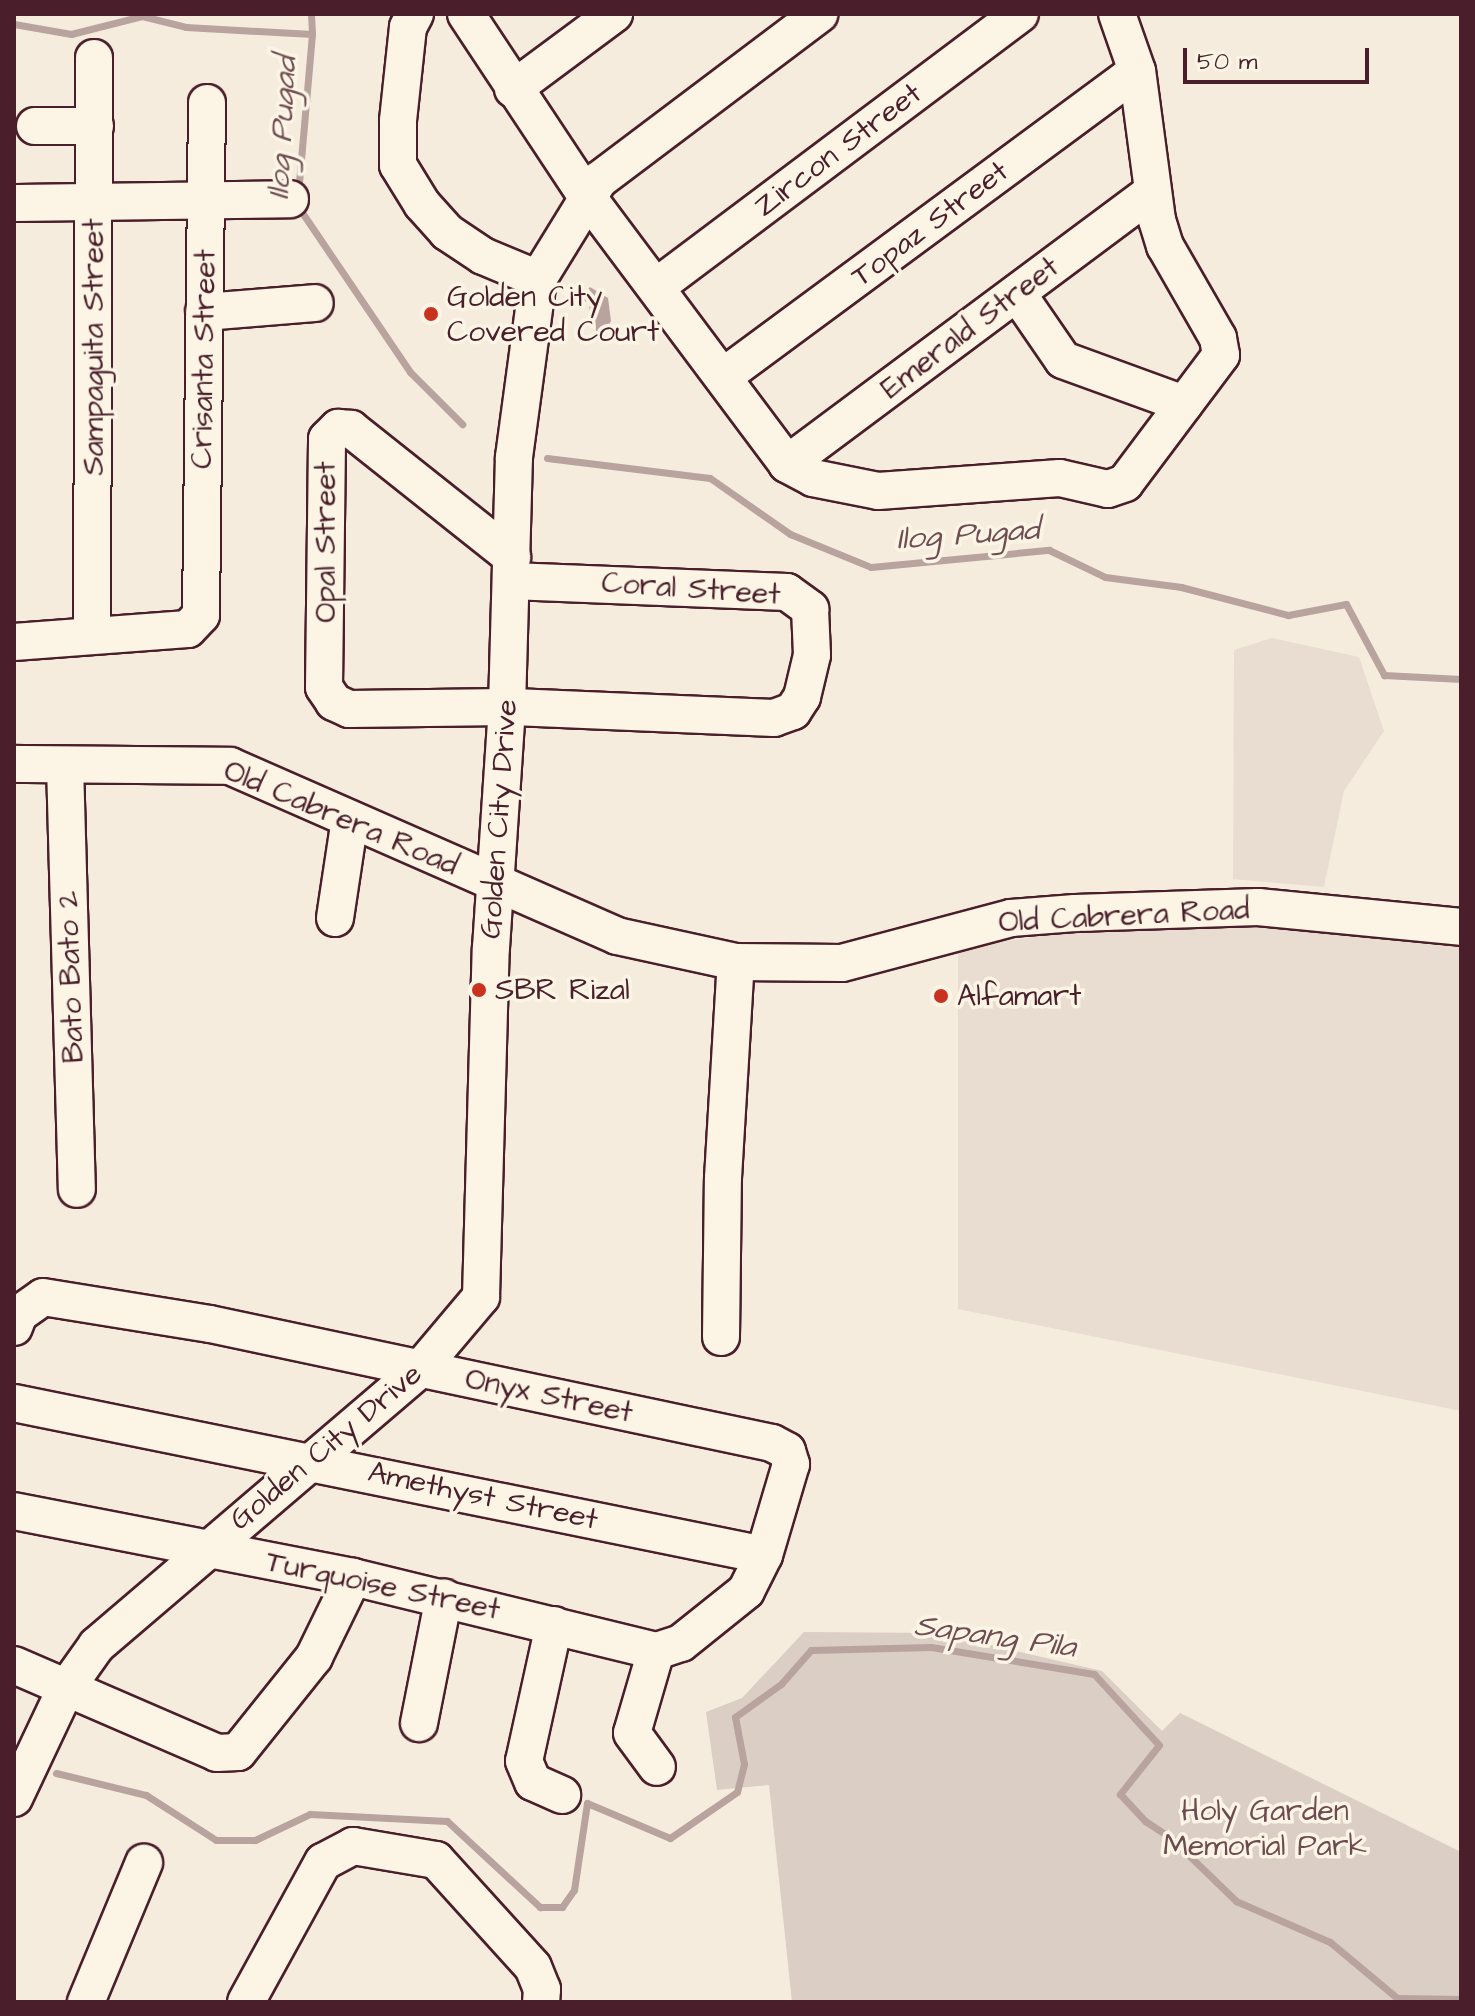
<!DOCTYPE html>
<style>
body{margin:0}
#map{position:relative;width:1475px;height:2016px;overflow:hidden;background:#f5ecde;font-family:"Architects Daughter",sans-serif}
div>[style]{position:absolute}
.built>*{inset:0;background:#e8ddd0}
.green>*{inset:0;background:#dbcec4}
.water>*{inset:0;background:#b8a39e}
.stream>*{height:7px;margin:-3.5px;padding:0 3.5px;transform-origin:3.5px;border-radius:3.5px;background:#b8a39e}
.roads{filter:drop-shadow(2px 0 #4a1f2b) drop-shadow(-2px 0 #4a1f2b) drop-shadow(0 2px #4a1f2b) drop-shadow(0 -2px #4a1f2b)}
.minor>*{height:36px;margin:-18px;padding:0 18px;transform-origin:18px;border-radius:18px;background:#fcf5e5}
.dots>*{width:22px;height:22px;translate:-50% -50%;box-sizing:border-box;border:4px solid #fcf5e5;border-radius:50%}
span{translate:-50% -50%;white-space:nowrap;text-align:center;line-height:1.15;-webkit-text-stroke:7px #fcf5e5;paint-order:stroke}
.street-label{font-size:30px;color:#4a1f2b}
.poi-label{font-size:30px;color:#4a1f2b}
.left{translate:0 -50%;text-align:left}
.park-label{font-size:30px;color:#6e4b51}
.water-label{font-size:32px;color:#704d53;font-style:italic}
.frame{position:absolute;inset:0;border:16px solid #4a1f2b;pointer-events:none}
.scale{position:absolute;left:1183px;top:48px;width:186px;height:36px;box-sizing:border-box;border:4px solid #4a1f2b;border-top:0;padding-left:10px;font-size:24px;line-height:28px;white-space:nowrap;color:#4a1f2b;-webkit-text-stroke:6px #fcf5e5;paint-order:stroke}
</style>
<div id="map">
<div class="built">
<div style="clip-path:polygon(1272px 638px,1359px 657px,1384px 731px,1344px 791px,1324px 887px,1233px 879px,1234px 650px)"></div>
<div style="clip-path:polygon(1135px 924px,1329px 925px,1461px 937px,1461px 1411px,958px 1309px,958px 947px)"></div>
</div>
<div class="green">
<div style="clip-path:polygon(804px 1632px,939px 1633px,1102px 1671px,1162px 1731px,1180px 1713px,1461px 1852px,1461px 2002px,792px 2002px,769px 1785px,717px 1790px,706px 1712px,742px 1698px)"></div>
</div>
<div class="water">
<div style="clip-path:polygon(590px 287px,608px 298px,611px 321px,605px 332px,596px 334px,588px 323px,590px 303px,580px 299px)"></div>
</div>
<div class="stream">
<div style="left:311px;top:14px;width:20px;rotate:87deg"></div>
<div style="left:14px;top:24px;width:58px;rotate:10deg"></div>
<div style="left:71px;top:34px;width:73px;rotate:-14.2deg"></div>
<div style="left:142px;top:16px;width:45px;rotate:14deg"></div>
<div style="left:186px;top:27px;width:126px;rotate:3.2deg"></div>
<div style="left:312px;top:34px;width:160px;rotate:95deg"></div>
<div style="left:297px;top:205px;width:202px;rotate:55.9deg"></div>
<div style="left:410px;top:372px;width:74px;rotate:45deg"></div>
<div style="left:547px;top:458px;width:164px;rotate:7deg"></div>
<div style="left:710px;top:478px;width:98px;rotate:35deg"></div>
<div style="left:790px;top:534px;width:87px;rotate:22.2deg"></div>
<div style="left:871px;top:567px;width:179px;rotate:-5.5deg"></div>
<div style="left:1049px;top:550px;width:62px;rotate:25.7deg"></div>
<div style="left:1105px;top:577px;width:77px;rotate:7.5deg"></div>
<div style="left:1181px;top:587px;width:111px;rotate:14.7deg"></div>
<div style="left:1288px;top:615px;width:59px;rotate:-10.7deg"></div>
<div style="left:1346px;top:604px;width:81px;rotate:61.8deg"></div>
<div style="left:1384px;top:675px;width:77px;rotate:3deg"></div>
<div style="left:56px;top:1773px;width:93px;rotate:13.7deg"></div>
<div style="left:146px;top:1795px;width:83px;rotate:32.7deg"></div>
<div style="left:216px;top:1840px;width:39px"></div>
<div style="left:255px;top:1840px;width:61px;rotate:-25.3deg"></div>
<div style="left:310px;top:1814px;width:137px;rotate:2.9deg"></div>
<div style="left:447px;top:1821px;width:127px;rotate:42.8deg"></div>
<div style="left:540px;top:1907px;width:22px"></div>
<div style="left:562px;top:1907px;width:21px;rotate:-55deg"></div>
<div style="left:574px;top:1890px;width:88px;rotate:-81.5deg"></div>
<div style="left:587px;top:1803px;width:90px;rotate:22.9deg"></div>
<div style="left:670px;top:1838px;width:81px;rotate:-34.5deg"></div>
<div style="left:737px;top:1792px;width:29px;rotate:-76deg"></div>
<div style="left:744px;top:1764px;width:48px;rotate:-100.8deg"></div>
<div style="left:735px;top:1717px;width:57px;rotate:-35.7deg"></div>
<div style="left:781px;top:1684px;width:45px;rotate:-48.6deg"></div>
<div style="left:811px;top:1650px;width:120px;rotate:-1.4deg"></div>
<div style="left:931px;top:1647px;width:165px;rotate:9.4deg"></div>
<div style="left:1094px;top:1674px;width:96px;rotate:47.5deg"></div>
<div style="left:1159px;top:1745px;width:63px;rotate:128.5deg"></div>
<div style="left:1120px;top:1794px;width:37px;rotate:47deg"></div>
<div style="left:1145px;top:1821px;width:31px;rotate:33deg"></div>
<div style="left:1171px;top:1838px;width:91px;rotate:44.1deg"></div>
<div style="left:1236px;top:1901px;width:103px;rotate:23.6deg"></div>
<div style="left:1330px;top:1942px;width:87px;rotate:39.9deg"></div>
<div style="left:1397px;top:1998px;width:64px;rotate:0.9deg"></div>
</div>
<div class="roads">
<div class="minor">
<div style="left:415px;top:14px;width:15px;rotate:118deg"></div>
<div style="left:408px;top:27px;width:95px;rotate:96.1deg"></div>
<div style="left:398px;top:121px;width:44px;rotate:90deg"></div>
<div style="left:398px;top:165px;width:46px;rotate:58.4deg"></div>
<div style="left:422px;top:204px;width:38px;rotate:48deg"></div>
<div style="left:447px;top:232px;width:43px;rotate:33.7deg"></div>
<div style="left:483px;top:256px;width:60px;rotate:22.7deg"></div>
<div style="left:466px;top:14px;width:217px;rotate:56.5deg"></div>
<div style="left:586px;top:195px;width:336px;rotate:53.2deg"></div>
<div style="left:787px;top:464px;width:30px;rotate:28deg"></div>
<div style="left:813px;top:478px;width:66px;rotate:11.3deg"></div>
<div style="left:878px;top:491px;width:182px;rotate:-4.1deg"></div>
<div style="left:1060px;top:478px;width:49px;rotate:12.9deg"></div>
<div style="left:1108px;top:489px;width:18px;rotate:-19deg"></div>
<div style="left:1125px;top:483px;width:160px;rotate:-53.1deg"></div>
<div style="left:1221px;top:355px;width:17px;rotate:-100deg"></div>
<div style="left:1218px;top:338px;width:106px;rotate:-119.9deg"></div>
<div style="left:1165px;top:246px;width:27px;rotate:-107deg"></div>
<div style="left:1157px;top:220px;width:150px;rotate:-97.6deg"></div>
<div style="left:1137px;top:71px;width:60px;rotate:-109.3deg"></div>
<div style="left:513px;top:89px;width:126px;rotate:-36.6deg"></div>
<div style="left:35px;top:126px;width:60px"></div>
<div style="left:14px;top:203px;width:276px;rotate:-0.8deg"></div>
<div style="left:656px;top:287px;width:455px;rotate:-36.9deg"></div>
<div style="left:1017px;top:293px;width:81px;rotate:55.5deg"></div>
<div style="left:1063px;top:360px;width:129px;rotate:20deg"></div>
<div style="left:204px;top:312px;width:111px;rotate:-4.6deg"></div>
<div style="left:724px;top:376px;width:513px;rotate:-36.45deg"></div>
<div style="left:787px;top:464px;width:455px;rotate:-36.7deg"></div>
<div style="left:511px;top:581px;width:276px;rotate:2.3deg"></div>
<div style="left:787px;top:592px;width:29px;rotate:36deg"></div>
<div style="left:810px;top:609px;width:46px;rotate:87.5deg"></div>
<div style="left:812px;top:655px;width:43px;rotate:103.4deg"></div>
<div style="left:802px;top:697px;width:17px;rotate:123deg"></div>
<div style="left:793px;top:711px;width:20px;rotate:160deg"></div>
<div style="left:774px;top:718px;width:267px;rotate:-177.6deg"></div>
<div style="left:507px;top:707px;width:158px;rotate:179.3deg"></div>
<div style="left:349px;top:709px;width:17px;rotate:-155deg"></div>
<div style="left:334px;top:702px;width:18px;rotate:-124deg"></div>
<div style="left:324px;top:687px;width:248px;rotate:-89.3deg"></div>
<div style="left:327px;top:439px;width:16px;rotate:-45deg"></div>
<div style="left:338px;top:428px;width:13px;rotate:4deg"></div>
<div style="left:351px;top:429px;width:206px;rotate:38.5deg"></div>
<div style="left:92px;top:635px;width:577px;rotate:-89.8deg"></div>
<div style="left:14px;top:642px;width:174px;rotate:-4.3deg"></div>
<div style="left:188px;top:629px;width:19px;rotate:-47deg"></div>
<div style="left:201px;top:615px;width:512px;rotate:-89.33deg"></div>
<div style="left:14px;top:764px;width:216px;rotate:0.5deg"></div>
<div style="left:230px;top:766px;width:423px;rotate:23.7deg"></div>
<div style="left:617px;top:936px;width:122px;rotate:12.3deg"></div>
<div style="left:736px;top:962px;width:106px;rotate:0.5deg"></div>
<div style="left:842px;top:963px;width:175px;rotate:-14.9deg"></div>
<div style="left:1011px;top:918px;width:64px;rotate:-4.5deg"></div>
<div style="left:1075px;top:913px;width:183px;rotate:-1.9deg"></div>
<div style="left:1258px;top:907px;width:204px;rotate:5.6deg"></div>
<div style="left:65px;top:765px;width:424px;rotate:88.4deg"></div>
<div style="left:335px;top:918px;width:100px;rotate:-81.4deg"></div>
<div style="left:14px;top:1327px;width:14px;rotate:-69deg"></div>
<div style="left:19px;top:1314px;width:29px;rotate:-35deg"></div>
<div style="left:43px;top:1297px;width:169px;rotate:9.2deg"></div>
<div style="left:210px;top:1324px;width:574px;rotate:11.96deg"></div>
<div style="left:772px;top:1443px;width:17px;rotate:28deg"></div>
<div style="left:787px;top:1451px;width:14px;rotate:73deg"></div>
<div style="left:791px;top:1464px;width:95px;rotate:106.5deg"></div>
<div style="left:764px;top:1555px;width:40px;rotate:116.6deg"></div>
<div style="left:746px;top:1591px;width:83px;rotate:141.3deg"></div>
<div style="left:681px;top:1643px;width:26px;rotate:162deg"></div>
<div style="left:656px;top:1651px;width:312px;rotate:-166.3deg"></div>
<div style="left:353px;top:1577px;width:345px;rotate:-169deg"></div>
<div style="left:721px;top:1337px;width:159px;rotate:-89.3deg"></div>
<div style="left:723px;top:1178px;width:216px;rotate:-86.6deg"></div>
<div style="left:14px;top:1403px;width:765px;rotate:11.46deg"></div>
<div style="left:554px;top:1625px;width:139px;rotate:102.4deg"></div>
<div style="left:524px;top:1761px;width:23px;rotate:67deg"></div>
<div style="left:533px;top:1782px;width:32px;rotate:24deg"></div>
<div style="left:656px;top:1651px;width:85px;rotate:106.3deg"></div>
<div style="left:632px;top:1733px;width:42px;rotate:53.7deg"></div>
<div style="left:14px;top:1665px;width:221px;rotate:23.4deg"></div>
<div style="left:217px;top:1753px;width:21px;rotate:-3deg"></div>
<div style="left:238px;top:1752px;width:122px;rotate:-51.3deg"></div>
<div style="left:314px;top:1657px;width:89px;rotate:-64deg"></div>
<div style="left:419px;top:1723px;width:128px;rotate:-78.8deg"></div>
<div style="left:14px;top:1798px;width:119px;rotate:-64.7deg"></div>
<div style="left:65px;top:1690px;width:55px;rotate:-54.6deg"></div>
<div style="left:97px;top:1645px;width:426px;rotate:-40.5deg"></div>
<div style="left:421px;top:1368px;width:93px;rotate:-49.8deg"></div>
<div style="left:481px;top:1297px;width:349px;rotate:-88.4deg"></div>
<div style="left:491px;top:948px;width:242px;rotate:-86.2deg"></div>
<div style="left:507px;top:707px;width:250px;rotate:-88.4deg"></div>
<div style="left:514px;top:457px;width:180px;rotate:-82.3deg"></div>
<div style="left:538px;top:279px;width:116px;rotate:-58.4deg"></div>
<div style="left:599px;top:180px;width:276px;rotate:-37deg"></div>
<div style="left:86px;top:2002px;width:151px;rotate:-67.4deg"></div>
<div style="left:246px;top:2002px;width:160px;rotate:-61.2deg"></div>
<div style="left:323px;top:1862px;width:34px;rotate:-28deg"></div>
<div style="left:353px;top:1846px;width:84px;rotate:9.6deg"></div>
<div style="left:436px;top:1860px;width:144px;rotate:47.8deg"></div>
<div style="left:533px;top:1967px;width:24px;rotate:68deg"></div>
<div style="left:542px;top:1989px;width:13px;rotate:94deg"></div>
</div>
</div>
<div class="dots">
<div style="left:431px;top:314px;background:#c8321e"></div>
<div style="left:479px;top:990px;background:#c8321e"></div>
<div style="left:941px;top:996px;background:#c8321e"></div>
</div>
<div class="street-label">
<span style="left:838px;top:150px;rotate:-37deg">Zircon Street</span>
<span style="left:930px;top:224px;rotate:-37deg">Topaz Street</span>
<span style="left:970px;top:328px;rotate:-37deg">Emerald Street</span>
<span style="left:94px;top:347px;rotate:-90deg">Sampaguita Street</span>
<span style="left:204px;top:359px;rotate:-89deg">Crisanta Street</span>
<span style="left:326px;top:542px;rotate:-90deg">Opal Street</span>
<span style="left:691px;top:589px;rotate:4deg">Coral Street</span>
<span style="left:341px;top:818px;rotate:23deg">Old Cabrera Road</span>
<span style="left:499px;top:819px;rotate:-86deg">Golden City Drive</span>
<span style="left:1124px;top:916px;rotate:-3deg">Old Cabrera Road</span>
<span style="left:71px;top:977px;rotate:-92deg">Bato Bato 2</span>
<span style="left:549px;top:1396px;rotate:12deg">Onyx Street</span>
<span style="left:326px;top:1447px;rotate:-40deg">Golden City Drive</span>
<span style="left:483px;top:1496px;rotate:12deg">Amethyst Street</span>
<span style="left:383px;top:1586px;rotate:12deg">Turquoise Street</span>
</div>
<div class="poi-label">
<span class="left" style="left:447px;top:314px">Golden City<br>Covered Court</span>
<span class="left" style="left:495px;top:990px">SBR Rizal</span>
<span class="left" style="left:957px;top:996px">Alfamart</span>
</div>
<div class="park-label">
<span style="left:1265px;top:1828px">Holy Garden<br>Memorial Park</span>
</div>
<div class="water-label">
<span style="left:283px;top:128px;rotate:-87deg">Ilog Pugad</span>
<span style="left:968px;top:535px;rotate:-4deg">Ilog Pugad</span>
<span style="left:995px;top:1637px;rotate:8deg">Sapang Pila</span>
</div>
<div class="frame"></div>
<div class="scale">50 m</div>
</div>
